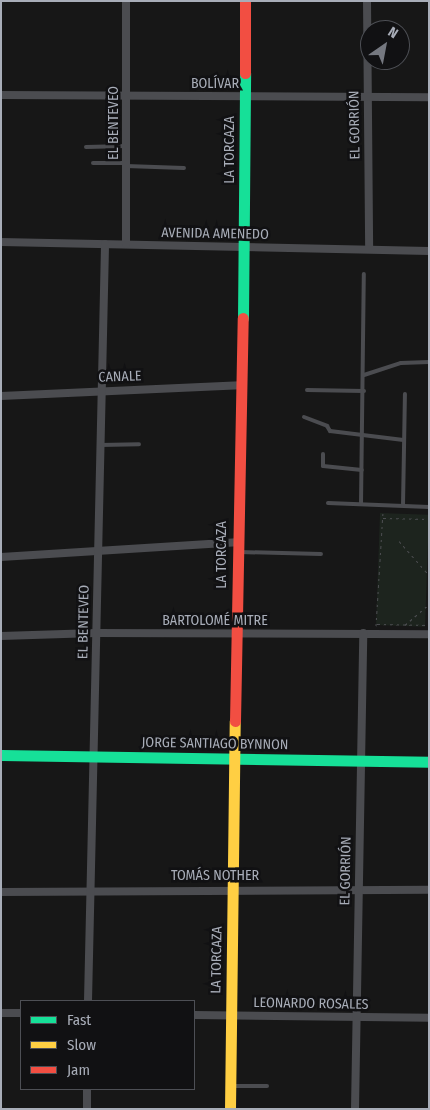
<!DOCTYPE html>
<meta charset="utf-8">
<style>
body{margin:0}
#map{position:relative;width:430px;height:1110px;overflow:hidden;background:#171717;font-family:"Fira Sans Condensed",sans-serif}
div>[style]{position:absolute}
.green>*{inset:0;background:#1d241e;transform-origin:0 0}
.path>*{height:1px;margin-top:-0.5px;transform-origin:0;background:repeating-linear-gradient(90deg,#4d4e52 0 2.5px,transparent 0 6.5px)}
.lane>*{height:4px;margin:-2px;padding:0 2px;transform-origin:2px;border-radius:2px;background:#4b4c50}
.street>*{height:8px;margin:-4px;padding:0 4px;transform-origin:4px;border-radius:4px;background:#4b4c50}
.fast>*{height:11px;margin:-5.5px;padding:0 5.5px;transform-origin:5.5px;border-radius:5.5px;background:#16e098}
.slow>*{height:11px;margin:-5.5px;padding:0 5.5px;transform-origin:5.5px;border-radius:5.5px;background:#ffcf43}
.jam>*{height:11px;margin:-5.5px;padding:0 5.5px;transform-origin:5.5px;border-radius:5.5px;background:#f24e42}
span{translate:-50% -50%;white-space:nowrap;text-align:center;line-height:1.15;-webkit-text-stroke:5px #111113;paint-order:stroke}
.street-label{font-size:14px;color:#a8adb8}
.frame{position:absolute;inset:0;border:2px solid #a8adb8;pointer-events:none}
.legend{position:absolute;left:20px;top:1000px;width:175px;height:90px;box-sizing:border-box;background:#111113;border:1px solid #4d4f55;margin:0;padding:6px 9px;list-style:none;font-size:15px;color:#a8adb8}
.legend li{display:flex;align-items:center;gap:10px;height:25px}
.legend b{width:25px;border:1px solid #4d4f55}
.north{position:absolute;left:360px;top:20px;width:50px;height:50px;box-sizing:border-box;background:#111113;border:1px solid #4d4f55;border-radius:50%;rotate:33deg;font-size:14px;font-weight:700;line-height:20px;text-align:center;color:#a8adb8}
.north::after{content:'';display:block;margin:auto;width:18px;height:22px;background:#757880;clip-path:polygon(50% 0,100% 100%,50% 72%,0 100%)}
</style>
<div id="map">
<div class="green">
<div style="left:380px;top:513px;width:49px;height:112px;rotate:2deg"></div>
</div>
<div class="path">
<div style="left:383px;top:518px;width:46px;rotate:1.2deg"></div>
<div style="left:399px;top:541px;width:45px;rotate:48.6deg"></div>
<div style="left:377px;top:624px;width:52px;rotate:1.1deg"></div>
<div style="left:405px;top:625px;width:32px;rotate:-41deg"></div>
<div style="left:376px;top:626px;width:116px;rotate:-86.5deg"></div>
</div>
<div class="lane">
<div style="left:86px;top:147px;width:40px;rotate:-1.4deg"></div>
<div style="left:93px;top:163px;width:33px"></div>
<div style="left:126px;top:166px;width:58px;rotate:2deg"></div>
<div style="left:364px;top:375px;width:39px;rotate:-18deg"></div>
<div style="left:401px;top:363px;width:28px;rotate:-2deg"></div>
<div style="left:307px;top:390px;width:57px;rotate:1deg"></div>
<div style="left:304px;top:417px;width:25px;rotate:21deg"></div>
<div style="left:327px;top:426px;width:6px;rotate:59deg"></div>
<div style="left:330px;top:431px;width:74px;rotate:7deg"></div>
<div style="left:100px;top:445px;width:39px;rotate:-1deg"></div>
<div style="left:323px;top:454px;width:12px;rotate:90deg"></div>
<div style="left:323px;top:466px;width:39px;rotate:6deg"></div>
<div style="left:328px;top:503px;width:101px;rotate:2.3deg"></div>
<div style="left:361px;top:504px;width:230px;rotate:-89.3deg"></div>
<div style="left:403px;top:505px;width:111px;rotate:-89deg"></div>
<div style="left:239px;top:552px;width:82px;rotate:1.4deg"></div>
<div style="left:232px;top:1086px;width:35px"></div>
</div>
<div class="street">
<div style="left:367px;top:1px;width:248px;rotate:89.5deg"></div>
<div style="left:1px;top:95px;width:428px;rotate:0.3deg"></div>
<div style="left:1px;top:242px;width:428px;rotate:1.2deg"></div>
<div style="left:126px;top:244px;width:243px;rotate:-90deg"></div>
<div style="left:1px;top:396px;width:239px;rotate:-2.6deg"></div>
<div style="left:1px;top:557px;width:236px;rotate:-3.6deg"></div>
<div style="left:1px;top:636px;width:95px;rotate:-1.8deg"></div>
<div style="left:96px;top:633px;width:333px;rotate:0.2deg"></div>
<div style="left:1px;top:892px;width:428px;rotate:-0.3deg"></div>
<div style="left:88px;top:1001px;width:757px;rotate:-88.71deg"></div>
<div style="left:1px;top:1013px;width:20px"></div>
<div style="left:194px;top:1015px;width:235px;rotate:0.7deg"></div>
<div style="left:87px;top:1109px;width:20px;rotate:-90deg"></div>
<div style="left:355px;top:1109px;width:476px;rotate:-89deg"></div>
</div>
<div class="fast">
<div style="left:243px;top:318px;width:245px;rotate:-89.5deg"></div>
<div style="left:1px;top:755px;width:428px;rotate:0.9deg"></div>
</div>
<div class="slow">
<div style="left:230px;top:1109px;width:388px;rotate:-89.3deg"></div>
</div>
<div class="jam">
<div style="left:245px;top:1px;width:72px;rotate:90deg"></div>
<div style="left:235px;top:721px;width:403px;rotate:-88.9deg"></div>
</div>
<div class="street-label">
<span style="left:215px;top:84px">BOLÍVAR</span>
<span style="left:114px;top:123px;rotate:-90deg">EL BENTEVEO</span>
<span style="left:355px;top:125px;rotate:-91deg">EL GORRIÓN</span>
<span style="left:230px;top:150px;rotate:-90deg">LA TORCAZA</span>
<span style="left:215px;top:234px;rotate:1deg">AVENIDA AMENEDO</span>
<span style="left:120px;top:377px;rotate:-2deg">CANALE</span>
<span style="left:222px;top:555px;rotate:-90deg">LA TORCAZA</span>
<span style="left:215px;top:621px">BARTOLOMÉ MITRE</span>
<span style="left:84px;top:622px;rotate:-89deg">EL BENTEVEO</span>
<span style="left:215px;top:744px;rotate:1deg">JORGE SANTIAGO BYNNON</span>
<span style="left:346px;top:871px;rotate:-89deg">EL GORRIÓN</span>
<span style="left:215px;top:876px">TOMÁS NOTHER</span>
<span style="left:217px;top:960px;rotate:-89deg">LA TORCAZA</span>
<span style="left:311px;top:1004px;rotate:1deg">LEONARDO ROSALES</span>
</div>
<div class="frame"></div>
<ul class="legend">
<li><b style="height:6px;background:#16e098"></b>Fast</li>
<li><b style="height:6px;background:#ffcf43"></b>Slow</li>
<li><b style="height:6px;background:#f24e42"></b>Jam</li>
</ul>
<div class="north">N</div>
</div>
